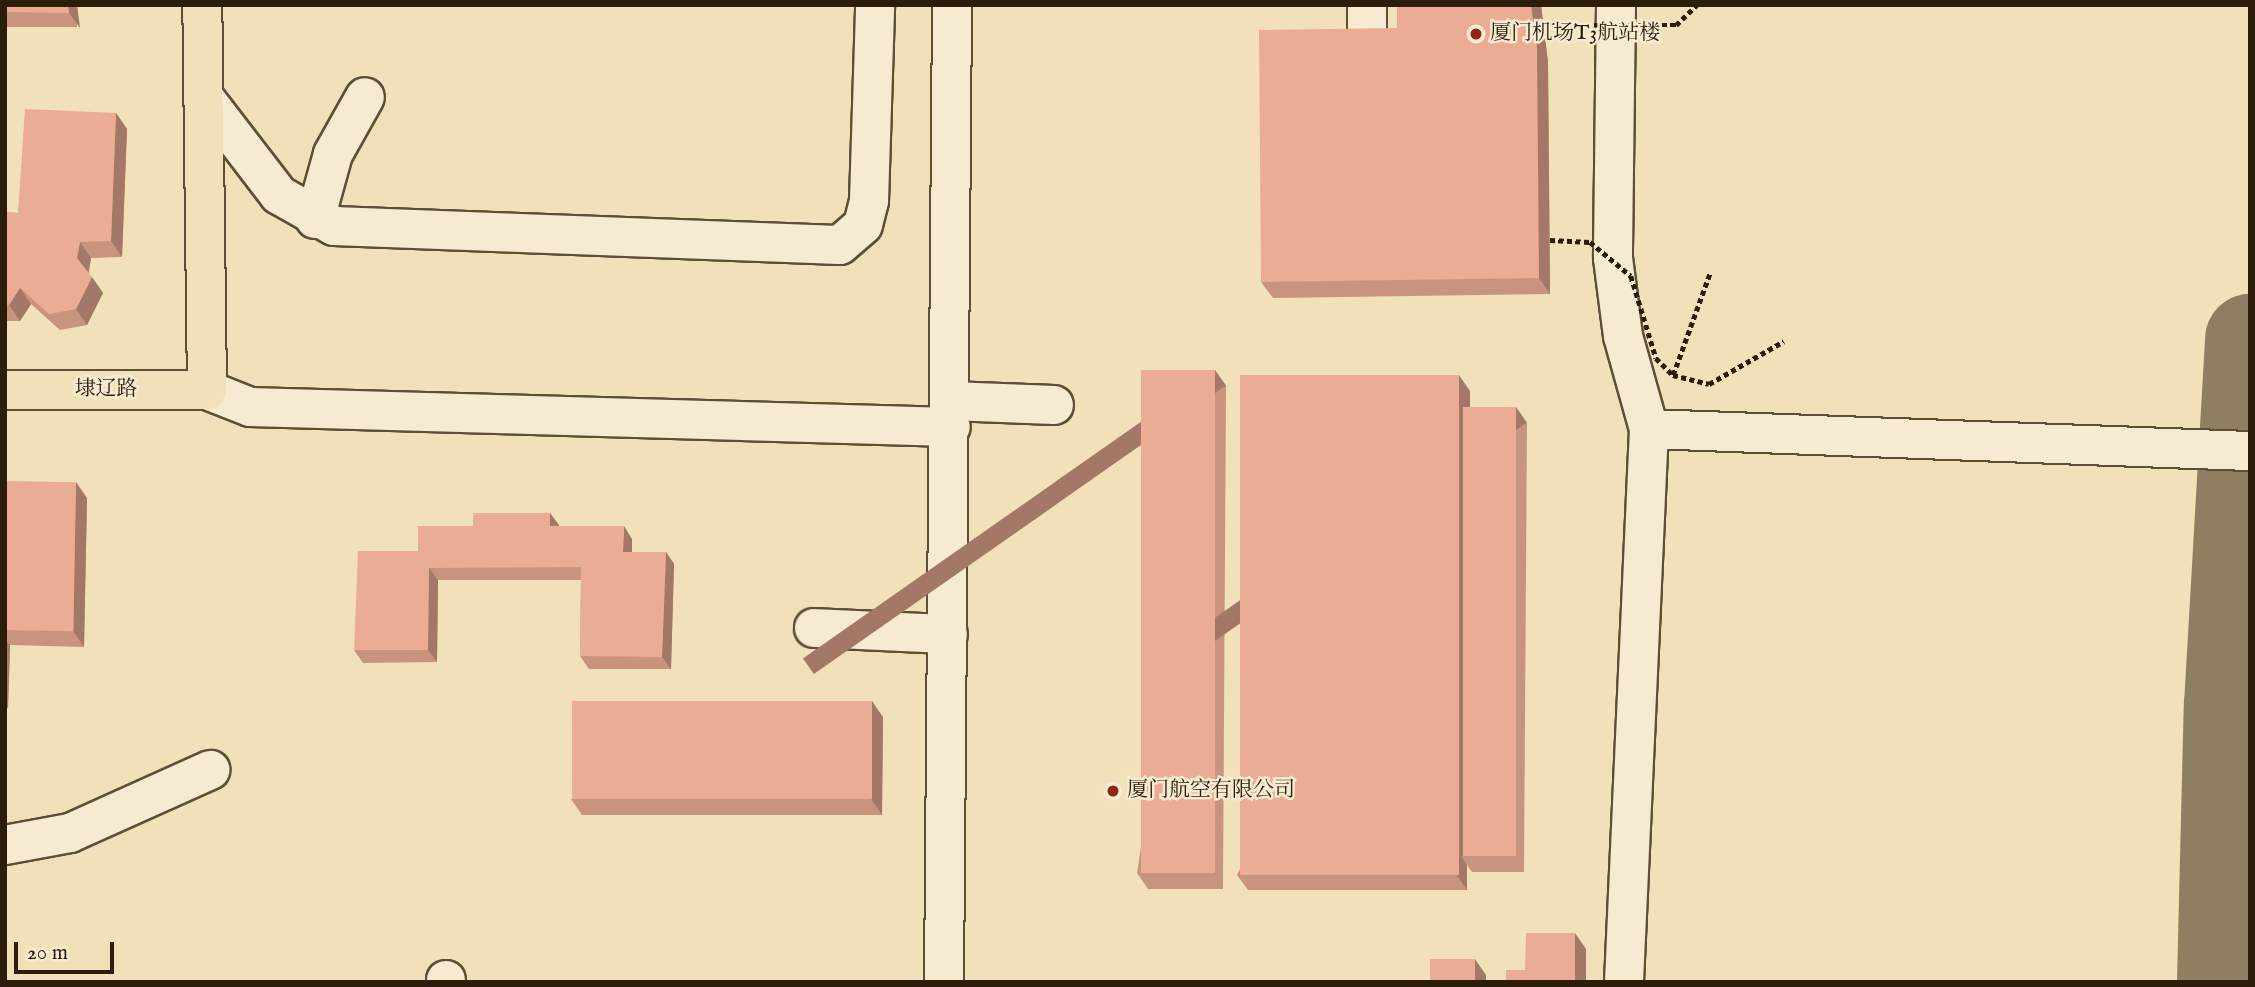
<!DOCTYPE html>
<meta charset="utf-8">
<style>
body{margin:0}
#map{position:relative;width:2255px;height:987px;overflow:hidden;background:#f1e0b8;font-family:"IM FELL English","Noto Serif SC",serif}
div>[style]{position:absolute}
.taxiway>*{height:91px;margin:-45.5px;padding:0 45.5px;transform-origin:45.5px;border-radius:45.5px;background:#8e7e62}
.path>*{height:4.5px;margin-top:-2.25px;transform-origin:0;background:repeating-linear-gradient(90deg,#2c1d0b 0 5px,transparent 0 8.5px)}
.roads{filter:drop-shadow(2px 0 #5d4e36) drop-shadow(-2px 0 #5d4e36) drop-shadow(0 2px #5d4e36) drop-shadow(0 -2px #5d4e36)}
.minor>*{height:38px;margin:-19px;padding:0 19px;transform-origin:19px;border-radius:19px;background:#f6ebd1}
.major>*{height:38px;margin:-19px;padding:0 19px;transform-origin:19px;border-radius:19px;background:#f1e0b8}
.path-bridge>*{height:4.5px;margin-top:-2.25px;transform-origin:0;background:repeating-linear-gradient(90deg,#2c1d0b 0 5px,transparent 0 8.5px)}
.wall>*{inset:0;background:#c9947e;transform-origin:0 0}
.shaded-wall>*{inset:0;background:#a47867;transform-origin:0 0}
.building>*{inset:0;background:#eaac93;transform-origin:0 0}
.dots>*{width:19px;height:19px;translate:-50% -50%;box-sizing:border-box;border:4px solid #f6ebd1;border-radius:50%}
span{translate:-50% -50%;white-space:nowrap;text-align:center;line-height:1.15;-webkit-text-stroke:5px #f6ebd1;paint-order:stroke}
.poi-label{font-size:21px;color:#2c1d0b}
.left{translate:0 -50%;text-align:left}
.street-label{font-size:21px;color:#2c1d0b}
.frame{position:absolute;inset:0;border:7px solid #2c1d0b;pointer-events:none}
.scale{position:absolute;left:14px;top:942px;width:100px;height:32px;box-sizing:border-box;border:4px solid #2c1d0b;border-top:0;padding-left:9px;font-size:21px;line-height:24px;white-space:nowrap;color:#2c1d0b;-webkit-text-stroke:5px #f6ebd1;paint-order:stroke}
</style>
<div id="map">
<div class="taxiway">
<div style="left:2222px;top:982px;width:277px;rotate:-88.6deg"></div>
<div style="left:2229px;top:705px;width:367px;rotate:-86.7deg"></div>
</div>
<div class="path">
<div style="left:1673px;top:375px;width:109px;rotate:-70.1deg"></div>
</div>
<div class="roads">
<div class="minor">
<div style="left:1616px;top:5px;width:253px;rotate:90.7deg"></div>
<div style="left:1613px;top:258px;width:79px;rotate:82.7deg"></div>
<div style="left:1623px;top:336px;width:97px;rotate:74.4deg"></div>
<div style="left:1649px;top:429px;width:554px;rotate:92.59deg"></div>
<div style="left:1367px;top:28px;width:23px;rotate:-90deg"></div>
<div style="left:203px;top:96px;width:125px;rotate:52.5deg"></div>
<div style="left:279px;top:195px;width:63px;rotate:29.4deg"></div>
<div style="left:334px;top:226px;width:506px;rotate:2.15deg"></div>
<div style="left:840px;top:245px;width:30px;rotate:-41deg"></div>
<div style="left:863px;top:225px;width:25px;rotate:-76deg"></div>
<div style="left:869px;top:201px;width:196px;rotate:-88.2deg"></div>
<div style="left:315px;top:219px;width:67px;rotate:-74.5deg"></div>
<div style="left:333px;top:154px;width:65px;rotate:-60.7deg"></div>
<div style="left:207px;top:390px;width:46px;rotate:21.6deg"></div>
<div style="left:250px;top:407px;width:701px;rotate:1.63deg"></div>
<div style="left:950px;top:401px;width:104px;rotate:2.2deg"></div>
<div style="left:1649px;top:429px;width:601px;rotate:2.1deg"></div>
<div style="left:814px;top:628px;width:134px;rotate:2.6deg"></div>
<div style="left:5px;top:845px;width:66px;rotate:-10.5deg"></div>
<div style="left:70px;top:833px;width:154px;rotate:-24.2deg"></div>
<div style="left:446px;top:982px;width:2px;rotate:-90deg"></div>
<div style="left:944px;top:982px;width:977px;rotate:-89.53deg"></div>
</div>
<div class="major">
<div style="left:5px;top:390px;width:202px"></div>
<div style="left:207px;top:390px;width:385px;rotate:-90.7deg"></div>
</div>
</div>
<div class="path-bridge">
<div style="left:1543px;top:25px;width:133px"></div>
<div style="left:1676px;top:25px;width:29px;rotate:-44deg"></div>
<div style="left:1550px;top:240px;width:40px;rotate:2.9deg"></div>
<div style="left:1590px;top:242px;width:53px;rotate:39.7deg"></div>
<div style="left:1631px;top:276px;width:86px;rotate:73deg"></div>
<div style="left:1656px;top:358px;width:24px;rotate:45deg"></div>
<div style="left:1673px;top:375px;width:37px;rotate:14deg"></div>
<div style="left:1709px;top:384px;width:86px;rotate:-29.8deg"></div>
</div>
<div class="wall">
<div style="left:5px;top:5px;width:72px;height:22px"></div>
<div style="clip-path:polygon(1397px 5px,1541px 5px,1548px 62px,1550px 294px,1273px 298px,1261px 282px,1397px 28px)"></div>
<div style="clip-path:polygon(116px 113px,127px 129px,122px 257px,91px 258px,89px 273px,103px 293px,87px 325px,60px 330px,31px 304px,20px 321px,5px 321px,5px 212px,18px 213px)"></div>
<div style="clip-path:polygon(1215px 370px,1226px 386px,1223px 889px,1148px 889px,1137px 873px)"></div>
<div style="clip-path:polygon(1470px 391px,1470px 407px,1527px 423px,1524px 872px,1472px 872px,1467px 865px,1467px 890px,1248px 890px,1237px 875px)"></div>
<div style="clip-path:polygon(5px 481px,87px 498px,84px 647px,10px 645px,8px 708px,5px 708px)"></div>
<div style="clip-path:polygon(550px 513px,559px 526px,632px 539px,632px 552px,666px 552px,674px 564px,671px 669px,589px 669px,580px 656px,581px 580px,438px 580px,437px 662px,363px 663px,354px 650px,418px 551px,473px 526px)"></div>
<div style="clip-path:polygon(883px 717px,882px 815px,582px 815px,571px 799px)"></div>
</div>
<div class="shaded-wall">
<div style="clip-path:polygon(68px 5px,77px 5px,80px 28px,69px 13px)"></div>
<div style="clip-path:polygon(1531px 5px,1541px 5px,1548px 62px,1550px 294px,1539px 278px)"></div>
<div style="clip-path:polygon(116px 113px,127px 129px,122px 257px,111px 241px)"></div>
<div style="clip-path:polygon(80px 242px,91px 258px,88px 274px,77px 258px)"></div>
<div style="clip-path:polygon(92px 277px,103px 293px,87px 325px,76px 309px)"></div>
<div style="clip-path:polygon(20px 288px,31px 304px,20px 321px,9px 305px)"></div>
<div style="left:1215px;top:370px;width:19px;height:503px;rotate:55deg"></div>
<div style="clip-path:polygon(1459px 375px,1470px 391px,1467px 856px,1461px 856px,1467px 865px,1467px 890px,1456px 874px)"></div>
<div style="left:1516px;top:407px;width:19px;height:449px;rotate:55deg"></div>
<div style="clip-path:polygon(76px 482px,87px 498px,84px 647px,73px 631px)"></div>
<div style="clip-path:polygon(550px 513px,559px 525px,559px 539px,550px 526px)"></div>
<div style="clip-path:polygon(624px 526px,632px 539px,632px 565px,623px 552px)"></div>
<div style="clip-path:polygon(666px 552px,674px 564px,671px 669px,662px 657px)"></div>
<div style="clip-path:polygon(429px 568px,438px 580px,437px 662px,428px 650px)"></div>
<div style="clip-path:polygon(5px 639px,10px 645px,8px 708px,5px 705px)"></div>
<div style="clip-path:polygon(872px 701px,883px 717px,882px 815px,871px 799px)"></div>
<div style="clip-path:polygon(1575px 933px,1586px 949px,1586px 982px,1575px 982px)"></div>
<div style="clip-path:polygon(1475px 959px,1486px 975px,1486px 982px,1475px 982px)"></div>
</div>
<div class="building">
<div style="clip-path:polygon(5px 5px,68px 5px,69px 13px,5px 12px)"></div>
<div style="clip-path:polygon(1397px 5px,1531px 5px,1537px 47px,1539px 278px,1261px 282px,1259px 30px,1397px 28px)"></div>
<div style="clip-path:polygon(25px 109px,116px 113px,111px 241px,80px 242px,77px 258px,92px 277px,76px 309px,49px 314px,20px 288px,9px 305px,5px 305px,5px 212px,18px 213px)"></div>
<div style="left:1141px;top:370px;width:74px;height:503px"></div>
<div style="left:1240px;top:375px;width:219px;height:500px"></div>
<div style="left:1463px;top:407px;width:53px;height:449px"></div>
<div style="left:5px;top:481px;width:71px;height:149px;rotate:1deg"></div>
<div style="clip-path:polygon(473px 513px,550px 513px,550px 526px,624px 526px,623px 552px,666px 552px,662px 657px,580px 656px,581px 567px,429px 568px,428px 650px,354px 650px,358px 551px,418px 551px,418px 526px,473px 526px)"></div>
<div style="left:572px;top:701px;width:300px;height:98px"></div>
<div style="clip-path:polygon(1526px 933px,1575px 933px,1575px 982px,1506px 982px,1506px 970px,1525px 970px)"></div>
<div style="left:1430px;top:959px;width:45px;height:23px"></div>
</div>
<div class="dots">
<div style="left:1476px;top:34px;background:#8f2418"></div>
<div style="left:1113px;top:791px;background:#8f2418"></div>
</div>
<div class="poi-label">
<span class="left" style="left:1490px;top:34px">厦门机场T3航站楼</span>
<span class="left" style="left:1127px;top:791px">厦门航空有限公司</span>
</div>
<div class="street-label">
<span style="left:106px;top:390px">埭辽路</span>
</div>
<div class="frame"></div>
<div class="scale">20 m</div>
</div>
